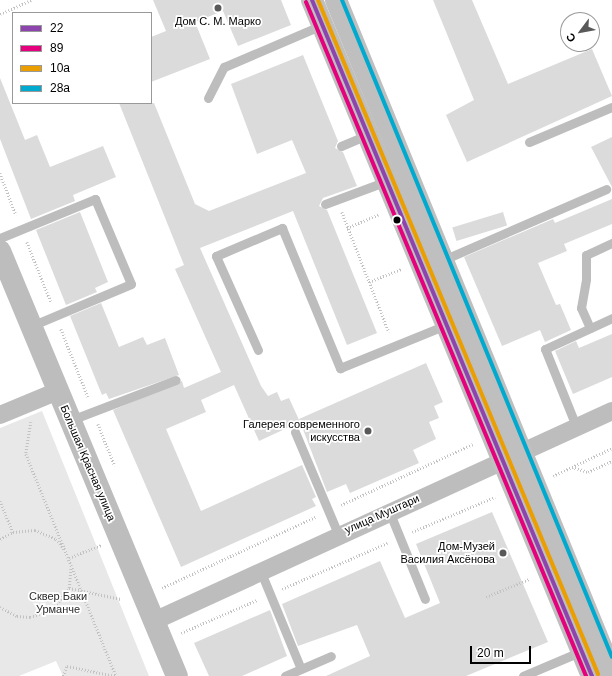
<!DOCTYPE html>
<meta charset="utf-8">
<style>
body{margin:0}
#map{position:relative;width:612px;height:676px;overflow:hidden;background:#fff;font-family:Helvetica,sans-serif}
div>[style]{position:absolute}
.green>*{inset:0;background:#e8e8e8}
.building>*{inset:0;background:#dbdbdb;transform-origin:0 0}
.path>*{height:2.5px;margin-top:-1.25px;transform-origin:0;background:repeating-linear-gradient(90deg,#c2c2c2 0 1px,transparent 0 3px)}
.service>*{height:9px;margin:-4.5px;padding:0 4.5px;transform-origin:4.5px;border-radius:4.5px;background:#bdbdbd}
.minor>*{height:18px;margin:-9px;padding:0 9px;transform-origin:9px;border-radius:9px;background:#bdbdbd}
.tertiary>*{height:22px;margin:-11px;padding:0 11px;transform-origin:11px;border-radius:11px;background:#bdbdbd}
.secondary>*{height:22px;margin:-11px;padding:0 11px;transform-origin:11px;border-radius:11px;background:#bfbfbf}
.bus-1>*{height:4px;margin:-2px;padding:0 2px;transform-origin:2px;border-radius:2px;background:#8e44ad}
.bus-2>*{height:4px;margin:-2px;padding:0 2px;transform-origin:2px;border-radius:2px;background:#e5007d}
.bus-3>*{height:4px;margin:-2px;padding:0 2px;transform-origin:2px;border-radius:2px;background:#eb9e00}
.bus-4>*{height:4px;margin:-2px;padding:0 2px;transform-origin:2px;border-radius:2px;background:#00a9ce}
.dots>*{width:11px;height:11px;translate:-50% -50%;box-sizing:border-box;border:2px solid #fff;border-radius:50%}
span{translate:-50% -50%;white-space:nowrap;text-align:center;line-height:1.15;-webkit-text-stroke:3.5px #fff;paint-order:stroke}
.poi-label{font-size:11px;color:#000}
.right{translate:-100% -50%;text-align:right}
.street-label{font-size:11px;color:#000}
.park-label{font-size:11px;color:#2c2c2c}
.legend{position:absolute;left:12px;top:12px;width:140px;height:92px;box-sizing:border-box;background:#fff;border:1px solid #999;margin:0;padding:5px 7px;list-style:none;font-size:12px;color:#000}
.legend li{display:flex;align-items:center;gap:8px;height:20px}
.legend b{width:20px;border:1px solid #999}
.north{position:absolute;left:560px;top:12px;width:40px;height:40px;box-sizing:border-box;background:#fff;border:1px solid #999;border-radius:50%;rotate:238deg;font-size:11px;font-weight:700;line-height:16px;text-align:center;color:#000}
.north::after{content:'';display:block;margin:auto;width:14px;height:18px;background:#595959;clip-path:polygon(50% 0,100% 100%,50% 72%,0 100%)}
.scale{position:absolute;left:470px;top:646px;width:61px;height:18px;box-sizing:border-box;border:2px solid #000;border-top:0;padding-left:5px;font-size:12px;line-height:14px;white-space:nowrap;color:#000;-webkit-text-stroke:3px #fff;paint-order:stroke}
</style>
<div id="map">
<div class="green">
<div style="clip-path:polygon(42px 411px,149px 676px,63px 676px,56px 661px,19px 676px,0 676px,0 428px)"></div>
</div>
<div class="building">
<div style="clip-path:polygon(153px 0,281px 0,291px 25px,238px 46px,223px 11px,195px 22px,210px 59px,151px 82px,151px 37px,166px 31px)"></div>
<div style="clip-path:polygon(433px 0,472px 0,508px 84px,592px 49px,612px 96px,467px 162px,446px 115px,474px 100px)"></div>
<div style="clip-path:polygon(303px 55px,338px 141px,335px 148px,343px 152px,357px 186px,323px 198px,319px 206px,327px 210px,377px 333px,347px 345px,293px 211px,200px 248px,261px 386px,268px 396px,277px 392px,281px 401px,289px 398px,300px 422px,259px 441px,234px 385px,201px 400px,206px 412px,166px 429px,201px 511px,302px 465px,316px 497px,312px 499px,316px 506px,181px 567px,113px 410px,182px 381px,184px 388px,221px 372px,175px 269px,184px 265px,119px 103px,154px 103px,195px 204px,209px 211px,306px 173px,292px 140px,257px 154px,231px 84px)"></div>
<div style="clip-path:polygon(0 78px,25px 140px,37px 135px,50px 167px,103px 146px,116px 177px,73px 195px,75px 201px,31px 219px,0 139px)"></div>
<div style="clip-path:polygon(612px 137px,612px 195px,612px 187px,591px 147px)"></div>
<div style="clip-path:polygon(612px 199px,612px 224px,564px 244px,567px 251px,538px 263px,556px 305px,560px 304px,571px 330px,545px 342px,540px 330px,502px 346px,464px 257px,553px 219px,555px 223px)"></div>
<div style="clip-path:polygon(80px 212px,108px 282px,95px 288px,97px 292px,66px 305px,36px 230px)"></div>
<div style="left:503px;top:212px;width:14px;height:53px;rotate:73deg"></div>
<div style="clip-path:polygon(101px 303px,119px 347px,143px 337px,147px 345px,165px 338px,179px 375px,109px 399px,106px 393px,102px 395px,70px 316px)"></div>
<div style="clip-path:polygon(612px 334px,612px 377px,573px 394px,555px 351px,576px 341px,579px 348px)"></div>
<div style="clip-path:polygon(426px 363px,443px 402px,434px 406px,439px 418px,429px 422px,436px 439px,413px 450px,419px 463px,350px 493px,346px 484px,327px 492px,299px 419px)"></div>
<div style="clip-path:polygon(492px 512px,548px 642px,466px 676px,326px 676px,370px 656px,357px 625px,298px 646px,282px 604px,380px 561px,405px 618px,440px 603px,416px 544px)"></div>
<div style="clip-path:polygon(270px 610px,287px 656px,242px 676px,209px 676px,194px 643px)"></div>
</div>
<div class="path">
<div style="left:0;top:14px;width:34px;rotate:-24deg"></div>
<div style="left:0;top:173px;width:45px;rotate:69.1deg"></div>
<div style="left:342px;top:212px;width:129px;rotate:68.6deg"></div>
<div style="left:347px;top:228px;width:34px;rotate:-23deg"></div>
<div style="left:27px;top:242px;width:65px;rotate:68.2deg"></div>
<div style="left:369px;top:282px;width:35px;rotate:-22deg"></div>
<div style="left:61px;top:329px;width:73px;rotate:68.3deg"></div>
<div style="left:31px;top:422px;width:32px;rotate:99deg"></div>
<div style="left:26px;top:454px;width:240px;rotate:67.9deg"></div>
<div style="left:98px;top:424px;width:45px;rotate:68deg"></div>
<div style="left:572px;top:467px;width:17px;rotate:17deg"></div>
<div style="left:588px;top:472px;width:26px;rotate:-25deg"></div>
<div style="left:553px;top:476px;width:65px;rotate:-25.4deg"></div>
<div style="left:0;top:501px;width:34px;rotate:67deg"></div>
<div style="left:341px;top:505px;width:145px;rotate:-24.8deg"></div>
<div style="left:412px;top:532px;width:90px;rotate:-22.9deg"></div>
<div style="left:0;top:539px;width:15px;rotate:-28deg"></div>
<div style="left:13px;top:532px;width:22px;rotate:-5deg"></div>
<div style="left:35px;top:530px;width:23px;rotate:23deg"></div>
<div style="left:56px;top:539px;width:13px;rotate:51deg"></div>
<div style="left:69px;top:558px;width:35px;rotate:-22deg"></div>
<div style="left:69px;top:588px;width:53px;rotate:11.9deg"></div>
<div style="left:162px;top:588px;width:169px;rotate:-24.9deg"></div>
<div style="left:282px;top:589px;width:115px;rotate:-23.7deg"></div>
<div style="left:486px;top:597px;width:47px;rotate:-22.7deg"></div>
<div style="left:0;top:607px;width:19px;rotate:28deg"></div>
<div style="left:17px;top:616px;width:13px;rotate:4deg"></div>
<div style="left:30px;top:617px;width:24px;rotate:-19deg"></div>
<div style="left:53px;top:609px;width:26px;rotate:-53deg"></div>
<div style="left:69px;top:588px;width:21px;rotate:-85deg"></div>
<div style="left:181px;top:633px;width:83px;rotate:-23.5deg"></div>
<div style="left:63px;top:676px;width:11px;rotate:-68deg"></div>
<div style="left:67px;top:666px;width:49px;rotate:11.8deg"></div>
</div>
<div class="service">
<div style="left:208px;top:98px;width:35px;rotate:-63deg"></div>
<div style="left:224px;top:67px;width:107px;rotate:-23.2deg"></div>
<div style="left:529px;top:142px;width:90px;rotate:-22.9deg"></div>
<div style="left:341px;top:146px;width:28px;rotate:-23deg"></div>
<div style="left:325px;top:204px;width:66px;rotate:-20.4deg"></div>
<div style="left:0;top:238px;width:103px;rotate:-22.3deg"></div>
<div style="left:95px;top:199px;width:92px;rotate:67deg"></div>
<div style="left:131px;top:284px;width:108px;rotate:157.2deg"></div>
<div style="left:443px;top:260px;width:178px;rotate:-23.5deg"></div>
<div style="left:590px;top:328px;width:22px;rotate:-114deg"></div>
<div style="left:581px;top:308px;width:29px;rotate:-80deg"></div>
<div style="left:586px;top:279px;width:24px;rotate:-90deg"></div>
<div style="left:586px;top:255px;width:29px;rotate:-25deg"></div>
<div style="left:258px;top:350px;width:103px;rotate:-114.1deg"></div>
<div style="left:216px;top:256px;width:72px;rotate:-23deg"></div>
<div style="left:282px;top:228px;width:152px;rotate:67.5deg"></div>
<div style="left:340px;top:368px;width:114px;rotate:-22.1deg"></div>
<div style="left:71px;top:420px;width:112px;rotate:-20.9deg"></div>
<div style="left:576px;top:426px;width:83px;rotate:-111.9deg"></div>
<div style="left:545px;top:349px;width:74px;rotate:-24.8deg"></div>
<div style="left:295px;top:432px;width:111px;rotate:67.1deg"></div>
<div style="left:389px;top:511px;width:95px;rotate:67.8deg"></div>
<div style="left:260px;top:570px;width:107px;rotate:67.5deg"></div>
<div style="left:285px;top:676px;width:50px;rotate:-23.5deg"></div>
<div style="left:523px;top:676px;width:64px;rotate:-23deg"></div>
</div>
<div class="minor">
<div style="left:0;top:415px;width:63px;rotate:-22.5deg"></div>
<div style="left:154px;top:621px;width:504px;rotate:-24.63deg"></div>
</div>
<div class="tertiary">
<div style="left:0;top:251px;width:460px;rotate:67.4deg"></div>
</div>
<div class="secondary">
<div style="left:312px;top:0;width:732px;rotate:67.5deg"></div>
<div style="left:336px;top:0;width:727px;rotate:67.7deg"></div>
</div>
<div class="bus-1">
<div style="left:312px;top:0;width:732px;rotate:67.5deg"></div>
</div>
<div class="bus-2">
<div style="left:306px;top:2px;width:730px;rotate:67.44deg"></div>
</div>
<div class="bus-3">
<div style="left:318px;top:0;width:730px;rotate:67.44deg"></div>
</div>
<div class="bus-4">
<div style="left:342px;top:0;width:710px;rotate:67.66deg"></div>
</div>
<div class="dots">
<div style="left:218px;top:8px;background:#595959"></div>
<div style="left:397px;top:220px;background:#000"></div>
<div style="left:368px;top:431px;background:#595959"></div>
<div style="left:503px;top:553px;background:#595959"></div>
</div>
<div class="poi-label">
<span style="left:218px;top:21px">Дом С. М. Марко</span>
<span class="right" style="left:360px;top:431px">Галерея современного<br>искусства</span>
<span class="right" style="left:495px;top:553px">Дом-Музей<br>Василия Аксёнова</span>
</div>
<div class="street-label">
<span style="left:88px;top:463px;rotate:67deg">Большая Красная улица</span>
<span style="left:382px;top:514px;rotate:-24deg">улица Муштари</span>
</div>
<div class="park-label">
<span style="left:58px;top:603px">Сквер Баки<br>Урманче</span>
</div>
<ul class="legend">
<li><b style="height:5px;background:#8e44ad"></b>22</li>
<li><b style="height:5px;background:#e5007d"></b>89</li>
<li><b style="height:5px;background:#eb9e00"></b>10а</li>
<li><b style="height:5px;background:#00a9ce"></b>28a</li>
</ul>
<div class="north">С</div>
<div class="scale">20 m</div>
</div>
